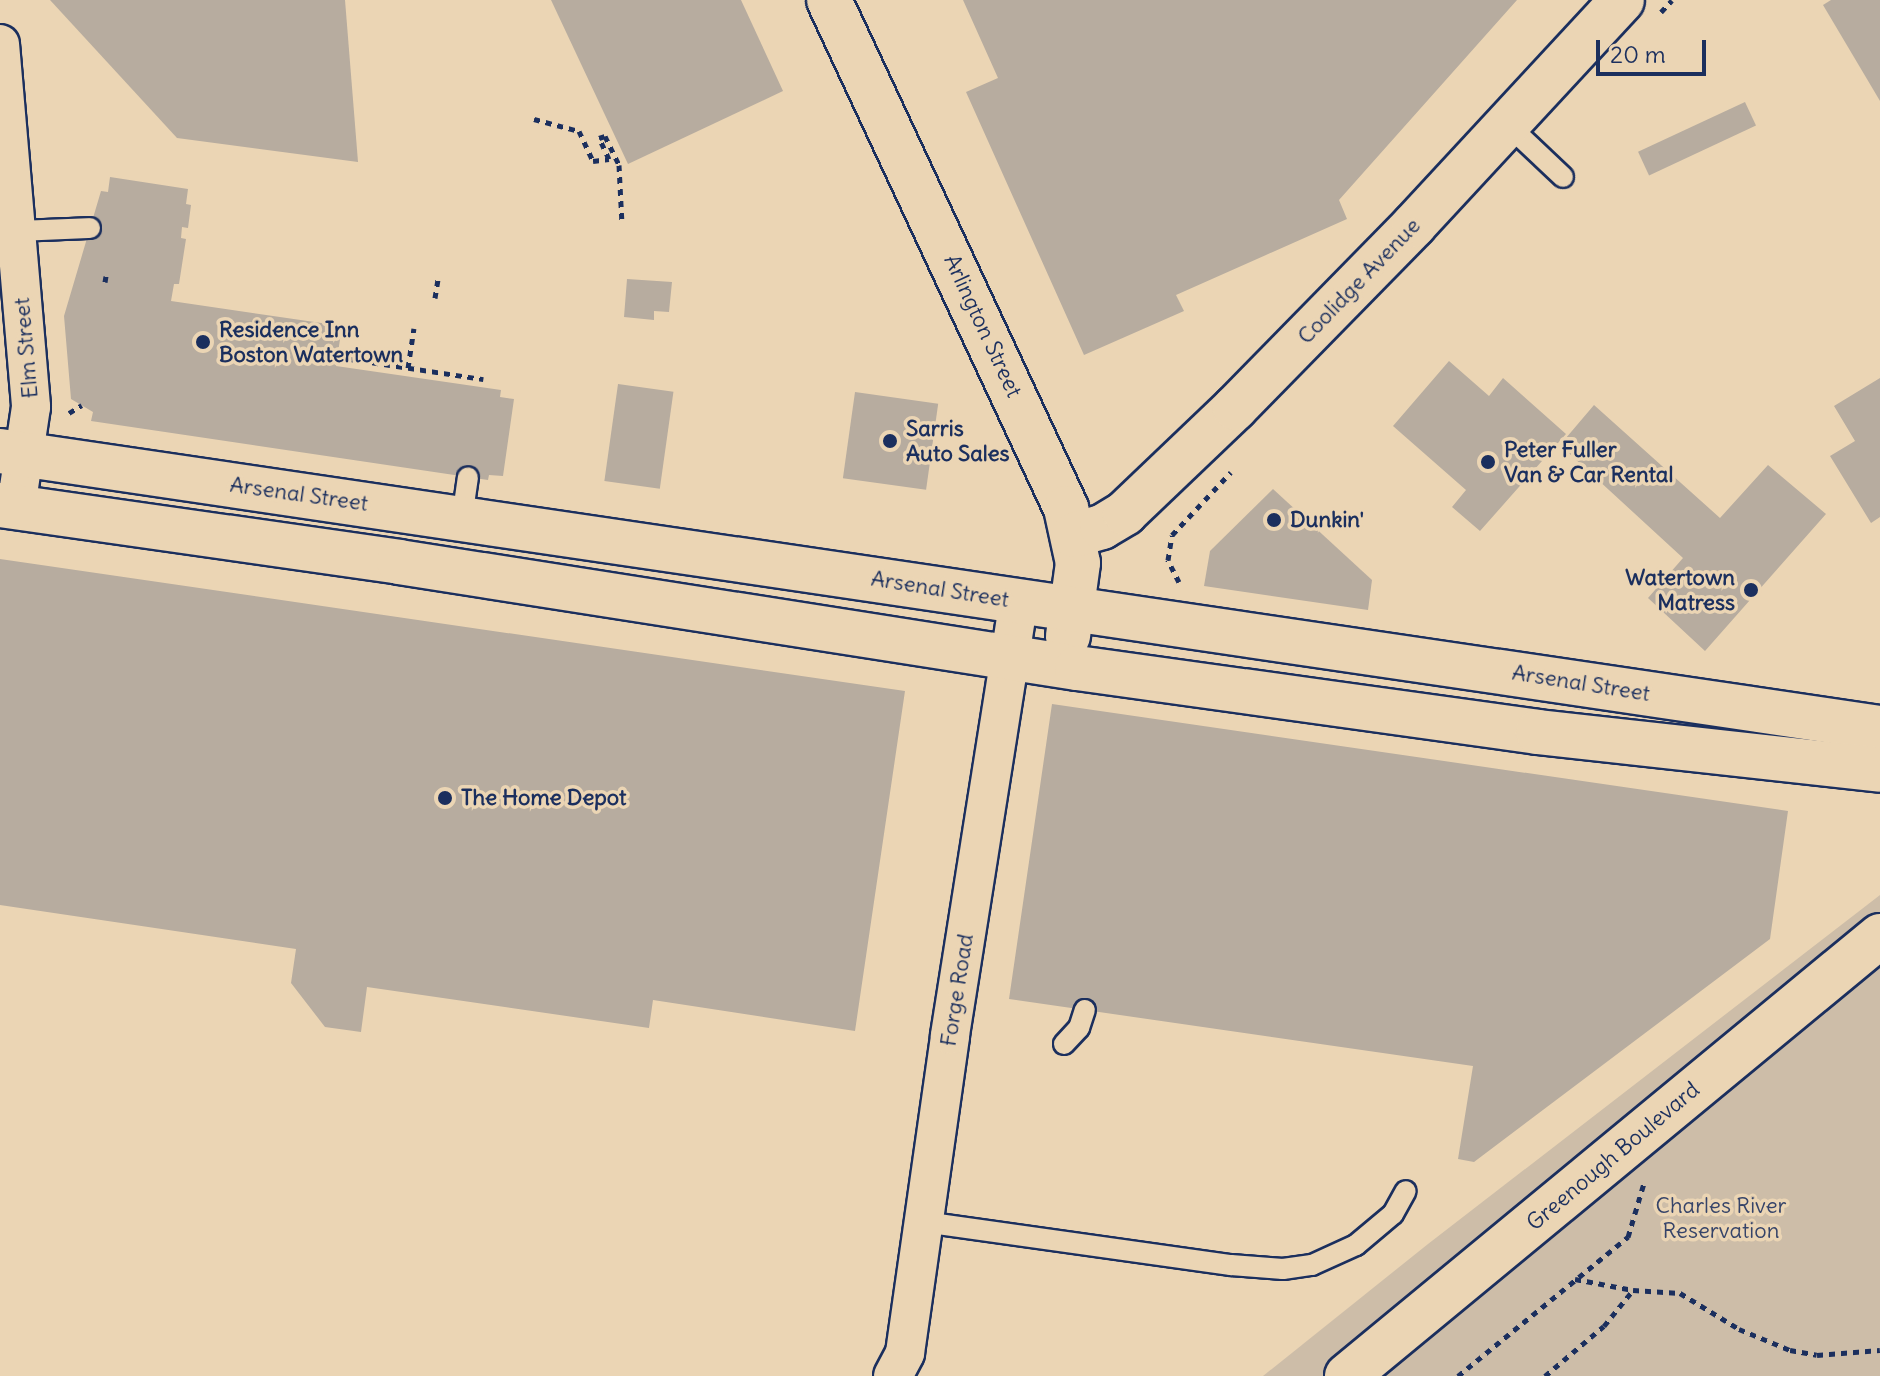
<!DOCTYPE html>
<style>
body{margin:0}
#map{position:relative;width:1880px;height:1376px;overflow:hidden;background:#ebd5b4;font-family:Delius,sans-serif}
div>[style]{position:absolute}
.green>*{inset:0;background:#cdbda8}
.building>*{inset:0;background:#b7ac9f;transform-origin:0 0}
.path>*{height:5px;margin-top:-2.5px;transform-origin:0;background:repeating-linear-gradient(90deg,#1b2f5e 0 6px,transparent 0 12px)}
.roads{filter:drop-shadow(2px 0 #1b2f5e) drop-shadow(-2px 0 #1b2f5e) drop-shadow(0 2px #1b2f5e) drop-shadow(0 -2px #1b2f5e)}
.lane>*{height:20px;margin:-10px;padding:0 10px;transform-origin:10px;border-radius:10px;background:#ebd5b4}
.street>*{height:38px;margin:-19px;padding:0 19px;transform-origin:19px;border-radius:19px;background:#ebd5b4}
.secondary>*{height:44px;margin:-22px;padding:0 22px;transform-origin:22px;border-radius:22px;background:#ebd5b4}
.dots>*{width:22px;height:22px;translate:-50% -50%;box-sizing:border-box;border:4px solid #ebd5b4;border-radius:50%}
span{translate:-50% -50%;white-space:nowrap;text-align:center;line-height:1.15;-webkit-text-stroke:7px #ebd5b4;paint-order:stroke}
.street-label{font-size:22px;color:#1b2f5e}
.poi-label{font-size:22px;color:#1b2f5e;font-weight:700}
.left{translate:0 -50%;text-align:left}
.right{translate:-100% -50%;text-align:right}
.park-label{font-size:22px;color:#364469}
.scale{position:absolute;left:1596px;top:40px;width:110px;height:36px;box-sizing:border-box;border:4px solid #1b2f5e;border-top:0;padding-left:10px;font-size:24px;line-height:28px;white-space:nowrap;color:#1b2f5e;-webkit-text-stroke:6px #ebd5b4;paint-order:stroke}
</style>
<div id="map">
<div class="green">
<div style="clip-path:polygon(1880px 895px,1880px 1376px,1263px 1376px,1428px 1244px)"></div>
</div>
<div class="building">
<div style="clip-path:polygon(50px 0,345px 0,358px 162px,177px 138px)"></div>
<div style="clip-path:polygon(551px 0,741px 0,783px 91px,628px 164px)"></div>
<div style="clip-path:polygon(963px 0,1517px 0,1339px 200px,1347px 219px,1176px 295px,1184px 311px,1084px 355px,966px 92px,998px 78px)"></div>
<div style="clip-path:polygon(1831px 0,1880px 0,1880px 101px,1823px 5px)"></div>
<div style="left:1745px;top:102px;width:26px;height:118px;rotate:65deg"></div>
<div style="clip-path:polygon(110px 177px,188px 189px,186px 204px,191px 205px,188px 228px,182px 227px,181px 238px,186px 239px,179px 284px,174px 284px,171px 301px,342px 326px,336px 366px,501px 390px,500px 397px,514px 399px,503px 476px,489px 475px,488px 480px,91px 421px,93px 412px,71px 399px,64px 316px,101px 191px,108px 192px)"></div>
<div style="clip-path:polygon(627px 279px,672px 282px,669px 312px,654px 311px,654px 320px,624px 317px)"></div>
<div style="clip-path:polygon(1449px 361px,1489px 396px,1503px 378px,1566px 434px,1480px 531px,1452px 507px,1466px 490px,1393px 426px)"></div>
<div style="clip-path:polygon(1880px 378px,1880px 517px,1871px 523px,1830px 456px,1855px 441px,1834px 406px)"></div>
<div style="left:618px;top:384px;width:56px;height:98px;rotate:8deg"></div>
<div style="left:855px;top:392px;width:84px;height:87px;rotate:8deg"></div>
<div style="clip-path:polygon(1594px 405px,1720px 518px,1768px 465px,1826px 514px,1705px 651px,1648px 598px,1683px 558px,1560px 445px)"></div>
<div style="clip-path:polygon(1273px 489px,1372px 580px,1368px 610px,1204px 586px,1210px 551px)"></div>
<div style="clip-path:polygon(0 559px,905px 691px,855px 1031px,653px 1000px,649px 1028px,367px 987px,361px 1032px,325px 1027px,291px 983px,296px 949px,0 905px)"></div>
<div style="clip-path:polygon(1052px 704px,1788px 811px,1770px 939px,1474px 1162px,1458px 1159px,1473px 1066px,1009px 999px)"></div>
</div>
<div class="path">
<div style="left:1661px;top:12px;width:16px;rotate:-47deg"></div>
<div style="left:534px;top:119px;width:47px;rotate:14.9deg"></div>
<div style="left:579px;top:131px;width:33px;rotate:65deg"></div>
<div style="left:593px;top:161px;width:16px;rotate:-7deg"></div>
<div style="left:609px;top:159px;width:23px;rotate:-115deg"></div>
<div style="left:599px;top:138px;width:6px;rotate:-18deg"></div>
<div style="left:605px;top:136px;width:32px;rotate:64deg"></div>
<div style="left:619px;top:165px;width:59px;rotate:87.1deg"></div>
<div style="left:105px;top:282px;width:6px;rotate:-81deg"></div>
<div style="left:435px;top:298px;width:19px;rotate:-81deg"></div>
<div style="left:337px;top:357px;width:148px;rotate:8.6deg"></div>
<div style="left:408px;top:368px;width:40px;rotate:-81.5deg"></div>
<div style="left:69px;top:413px;width:15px;rotate:-32deg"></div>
<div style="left:1179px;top:582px;width:25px;rotate:-117deg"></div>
<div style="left:1168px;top:560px;width:25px;rotate:-81deg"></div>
<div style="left:1172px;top:535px;width:86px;rotate:-46.9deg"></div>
<div style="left:1575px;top:1279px;width:59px;rotate:10.7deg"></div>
<div style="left:1633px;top:1290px;width:47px;rotate:3.7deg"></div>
<div style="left:1680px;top:1293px;width:69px;rotate:31.4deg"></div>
<div style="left:1739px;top:1329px;width:55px;rotate:22.4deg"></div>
<div style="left:1790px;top:1350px;width:27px;rotate:10deg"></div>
<div style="left:1817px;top:1355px;width:63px;rotate:-4.5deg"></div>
<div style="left:1458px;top:1376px;width:220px;rotate:-39.3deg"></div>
<div style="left:1628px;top:1237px;width:56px;rotate:-73.5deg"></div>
<div style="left:1545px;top:1376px;width:77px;rotate:-40.3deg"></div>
<div style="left:1604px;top:1326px;width:46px;rotate:-51.1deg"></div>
</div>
<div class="roads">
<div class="lane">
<div style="left:1507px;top:124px;width:77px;rotate:43.4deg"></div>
<div style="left:16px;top:231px;width:74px;rotate:-2.3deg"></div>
<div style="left:462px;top:518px;width:41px;rotate:-81.7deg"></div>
<div style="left:1064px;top:1044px;width:22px;rotate:-47deg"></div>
<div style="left:1079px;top:1028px;width:19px;rotate:-72deg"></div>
<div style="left:924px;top:1222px;width:310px;rotate:8deg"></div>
<div style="left:1231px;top:1265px;width:52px;rotate:4.4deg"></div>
<div style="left:1283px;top:1269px;width:29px;rotate:-8deg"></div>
<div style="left:1312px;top:1265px;width:48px;rotate:-24.4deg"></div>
<div style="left:1356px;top:1245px;width:48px;rotate:-40deg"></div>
<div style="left:1393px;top:1214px;width:26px;rotate:-61deg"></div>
</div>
<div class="street">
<div style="left:0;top:44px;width:364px;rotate:85.1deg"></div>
<div style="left:31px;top:407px;width:101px;rotate:98.5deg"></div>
<div style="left:893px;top:1376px;width:26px;rotate:-62deg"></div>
<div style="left:905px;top:1353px;width:321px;rotate:-81.9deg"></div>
<div style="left:950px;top:1035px;width:439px;rotate:-81deg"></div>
</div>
<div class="secondary">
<div style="left:829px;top:0;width:561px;rotate:64.99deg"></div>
<div style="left:1066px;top:508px;width:56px;rotate:77.7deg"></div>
<div style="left:1078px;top:563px;width:74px;rotate:97.8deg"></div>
<div style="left:0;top:451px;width:1900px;rotate:8.38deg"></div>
<div style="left:0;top:505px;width:403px;rotate:8.1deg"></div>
<div style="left:399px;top:562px;width:686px;rotate:8.89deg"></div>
<div style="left:1077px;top:668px;width:465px;rotate:7.9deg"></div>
<div style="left:1538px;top:732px;width:344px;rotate:6.3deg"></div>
<div style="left:1074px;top:535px;width:29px;rotate:-16deg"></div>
<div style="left:1102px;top:527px;width:27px;rotate:-31deg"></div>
<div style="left:1125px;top:513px;width:152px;rotate:-43.7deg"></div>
<div style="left:1235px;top:408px;width:256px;rotate:-45.6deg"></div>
<div style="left:1414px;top:225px;width:306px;rotate:-47.2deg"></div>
<div style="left:1347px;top:1376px;width:691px;rotate:-39.54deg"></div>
</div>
</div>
<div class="dots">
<div style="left:203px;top:342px;background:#1b2f5e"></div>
<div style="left:890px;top:441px;background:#1b2f5e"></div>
<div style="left:1488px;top:462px;background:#1b2f5e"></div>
<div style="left:1274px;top:520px;background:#1b2f5e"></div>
<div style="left:1751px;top:590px;background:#1b2f5e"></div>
<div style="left:445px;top:798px;background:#1b2f5e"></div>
</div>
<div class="street-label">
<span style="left:1359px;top:281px;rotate:-46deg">Coolidge Avenue</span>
<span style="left:983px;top:326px;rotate:65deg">Arlington Street</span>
<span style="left:26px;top:348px;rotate:-95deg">Elm Street</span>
<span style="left:299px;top:494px;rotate:8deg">Arsenal Street</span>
<span style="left:940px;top:589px;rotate:9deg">Arsenal Street</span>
<span style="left:1581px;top:683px;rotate:9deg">Arsenal Street</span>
<span style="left:957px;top:990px;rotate:-81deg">Forge Road</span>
<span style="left:1613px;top:1156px;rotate:-40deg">Greenough Boulevard</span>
</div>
<div class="poi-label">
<span class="left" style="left:219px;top:342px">Residence Inn<br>Boston Watertown</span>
<span class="left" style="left:906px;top:441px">Sarris<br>Auto Sales</span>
<span class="left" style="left:1504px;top:462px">Peter Fuller<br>Van &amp; Car Rental</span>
<span class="left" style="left:1290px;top:520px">Dunkin'</span>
<span class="right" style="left:1735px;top:590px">Watertown<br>Matress</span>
<span class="left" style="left:461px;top:798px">The Home Depot</span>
</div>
<div class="park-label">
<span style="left:1721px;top:1218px">Charles River<br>Reservation</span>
</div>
<div class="scale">20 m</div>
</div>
